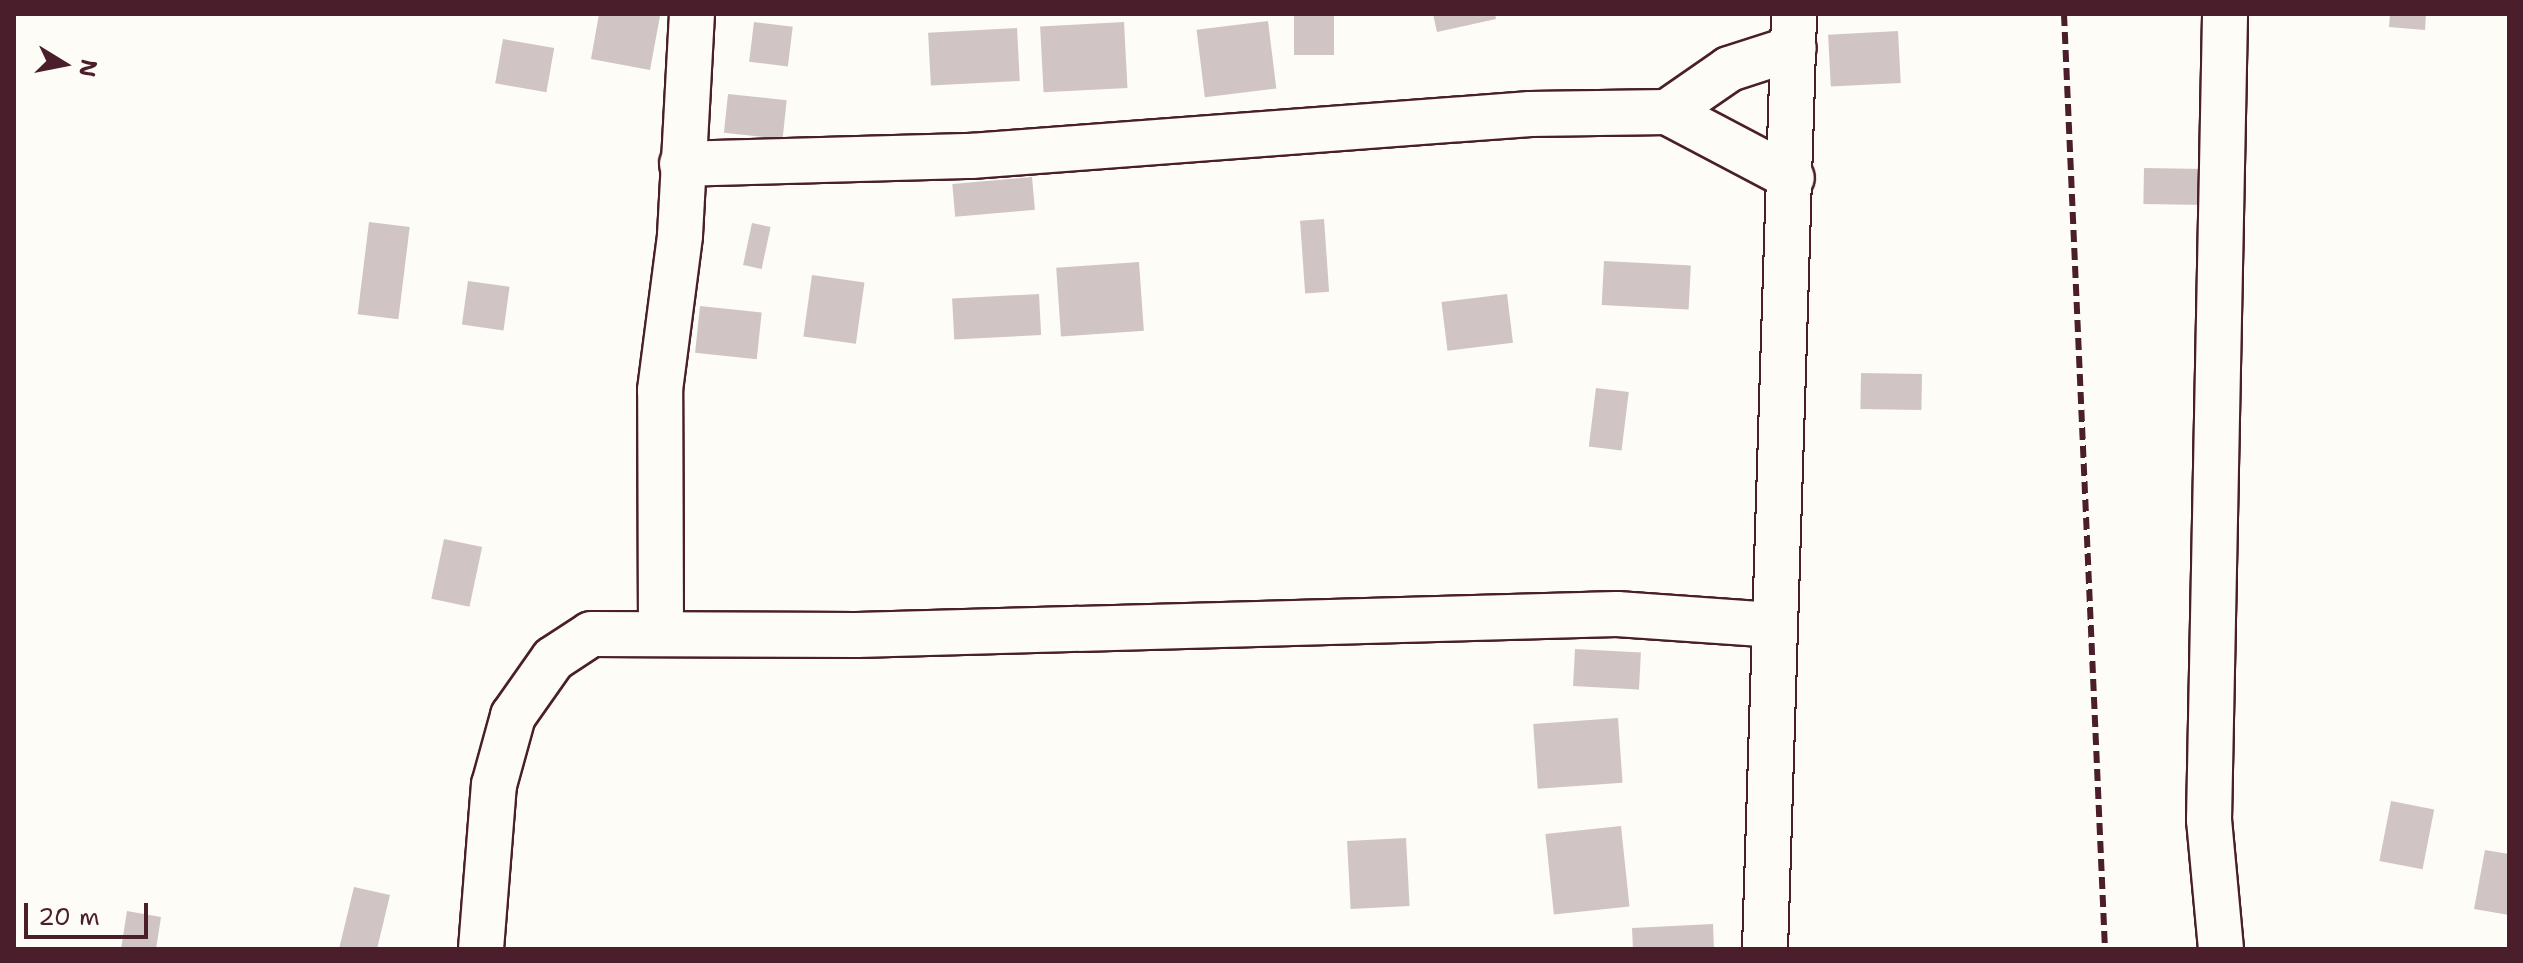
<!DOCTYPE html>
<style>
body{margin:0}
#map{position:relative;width:2523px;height:963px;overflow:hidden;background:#fdfcf7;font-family:"Shantell Sans",sans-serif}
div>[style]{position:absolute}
.building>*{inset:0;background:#d0c5c4;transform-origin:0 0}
.roads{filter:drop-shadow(2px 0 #4a1f2b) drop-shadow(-2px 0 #4a1f2b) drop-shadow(0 2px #4a1f2b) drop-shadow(0 -2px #4a1f2b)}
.street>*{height:44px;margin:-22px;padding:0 22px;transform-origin:22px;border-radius:22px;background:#fdfcf7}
.rail>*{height:6px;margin-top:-3px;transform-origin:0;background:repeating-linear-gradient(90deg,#4a1f2b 0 12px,transparent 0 18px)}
span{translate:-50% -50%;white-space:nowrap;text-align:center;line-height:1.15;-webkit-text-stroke:7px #fdfcf7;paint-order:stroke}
.frame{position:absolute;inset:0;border:16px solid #4a1f2b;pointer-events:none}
.north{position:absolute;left:24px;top:24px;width:80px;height:80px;-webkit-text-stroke:6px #fdfcf7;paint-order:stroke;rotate:100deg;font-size:22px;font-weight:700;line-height:32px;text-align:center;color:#4a1f2b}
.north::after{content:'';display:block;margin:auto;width:28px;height:36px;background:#4a1f2b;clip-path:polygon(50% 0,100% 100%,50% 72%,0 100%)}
.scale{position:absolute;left:24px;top:903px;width:124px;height:36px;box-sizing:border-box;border:4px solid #4a1f2b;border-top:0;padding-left:10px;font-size:24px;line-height:28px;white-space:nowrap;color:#4a1f2b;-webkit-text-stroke:6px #fdfcf7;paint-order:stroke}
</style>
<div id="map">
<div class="building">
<div style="clip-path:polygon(599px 14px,660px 16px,650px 70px,591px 59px)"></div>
<div style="left:1294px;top:14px;width:40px;height:41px"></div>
<div style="clip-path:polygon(1433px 14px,1495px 14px,1496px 19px,1437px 32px)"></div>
<div style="clip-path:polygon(2390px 14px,2426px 14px,2425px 30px,2389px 27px)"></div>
<div style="left:1268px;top:21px;width:68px;height:72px;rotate:83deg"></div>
<div style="left:754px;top:22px;width:39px;height:40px;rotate:7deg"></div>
<div style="left:1124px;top:22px;width:66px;height:84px;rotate:87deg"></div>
<div style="left:1017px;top:28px;width:53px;height:89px;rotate:87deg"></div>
<div style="left:1898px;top:31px;width:52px;height:70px;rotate:87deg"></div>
<div style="left:503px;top:39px;width:52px;height:45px;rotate:10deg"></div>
<div style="left:728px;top:94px;width:59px;height:39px;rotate:6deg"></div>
<div style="left:2144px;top:168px;width:60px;height:36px;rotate:1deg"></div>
<div style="left:1032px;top:177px;width:33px;height:80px;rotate:85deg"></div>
<div style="left:1324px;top:219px;width:73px;height:24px;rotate:86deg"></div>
<div style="left:369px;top:222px;width:41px;height:93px;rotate:7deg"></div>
<div style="left:752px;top:223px;width:19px;height:43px;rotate:12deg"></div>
<div style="left:1604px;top:261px;width:87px;height:44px;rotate:3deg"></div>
<div style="left:1139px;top:262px;width:69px;height:83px;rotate:86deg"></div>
<div style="left:812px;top:275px;width:53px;height:62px;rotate:8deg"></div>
<div style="left:468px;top:281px;width:42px;height:44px;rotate:8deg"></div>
<div style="left:1039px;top:294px;width:41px;height:87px;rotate:87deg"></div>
<div style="left:1507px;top:294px;width:49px;height:66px;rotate:83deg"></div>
<div style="left:700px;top:306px;width:62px;height:47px;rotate:6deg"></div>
<div style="left:1861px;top:373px;width:61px;height:36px;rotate:1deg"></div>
<div style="left:1596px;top:388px;width:33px;height:59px;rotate:7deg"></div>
<div style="left:444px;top:539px;width:39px;height:61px;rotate:12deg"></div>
<div style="left:1575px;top:649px;width:66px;height:37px;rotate:3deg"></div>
<div style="left:1618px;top:718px;width:65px;height:85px;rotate:86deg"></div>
<div style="left:2391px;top:801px;width:44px;height:61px;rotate:11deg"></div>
<div style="left:1621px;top:826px;width:81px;height:76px;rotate:84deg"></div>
<div style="left:1406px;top:838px;width:68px;height:59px;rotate:87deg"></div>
<div style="clip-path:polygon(2485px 850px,2509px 854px,2509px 915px,2474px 909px)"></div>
<div style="clip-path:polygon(354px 887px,390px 895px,377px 949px,339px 949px)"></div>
<div style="clip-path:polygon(127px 911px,161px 917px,156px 949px,121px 949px)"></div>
<div style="clip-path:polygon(1713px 924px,1714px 949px,1633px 949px,1632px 928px)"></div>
</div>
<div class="roads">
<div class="street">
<div style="left:1667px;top:112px;width:75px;rotate:-34.7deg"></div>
<div style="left:1729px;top:69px;width:68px;rotate:-17.9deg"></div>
<div style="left:682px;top:164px;width:289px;rotate:-1.6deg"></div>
<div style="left:971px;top:156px;width:561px;rotate:-4.3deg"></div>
<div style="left:1530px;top:114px;width:137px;rotate:-0.8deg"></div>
<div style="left:1667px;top:112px;width:141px;rotate:27.8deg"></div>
<div style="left:661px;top:630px;width:240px;rotate:-90.2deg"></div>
<div style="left:660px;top:390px;width:156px;rotate:-82.6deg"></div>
<div style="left:680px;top:235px;width:221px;rotate:-86.9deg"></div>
<div style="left:481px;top:949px;width:165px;rotate:-85.5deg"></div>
<div style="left:494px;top:785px;width:72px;rotate:-74.6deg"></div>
<div style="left:513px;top:716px;width:70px;rotate:-54.9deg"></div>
<div style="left:553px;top:659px;width:45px;rotate:-33.3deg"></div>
<div style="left:591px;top:634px;width:266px;rotate:0.2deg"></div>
<div style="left:857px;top:635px;width:760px;rotate:-1.58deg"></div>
<div style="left:1617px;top:614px;width:156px;rotate:4deg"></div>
<div style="left:1765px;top:949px;width:935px;rotate:-88.22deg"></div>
<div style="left:2221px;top:949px;width:130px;rotate:-95.3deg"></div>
<div style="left:2209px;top:820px;width:806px;rotate:-88.86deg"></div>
</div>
</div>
<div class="rail">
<div style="left:2064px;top:14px;width:936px;rotate:87.49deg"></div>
</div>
<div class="frame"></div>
<div class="north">N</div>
<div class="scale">20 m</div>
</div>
